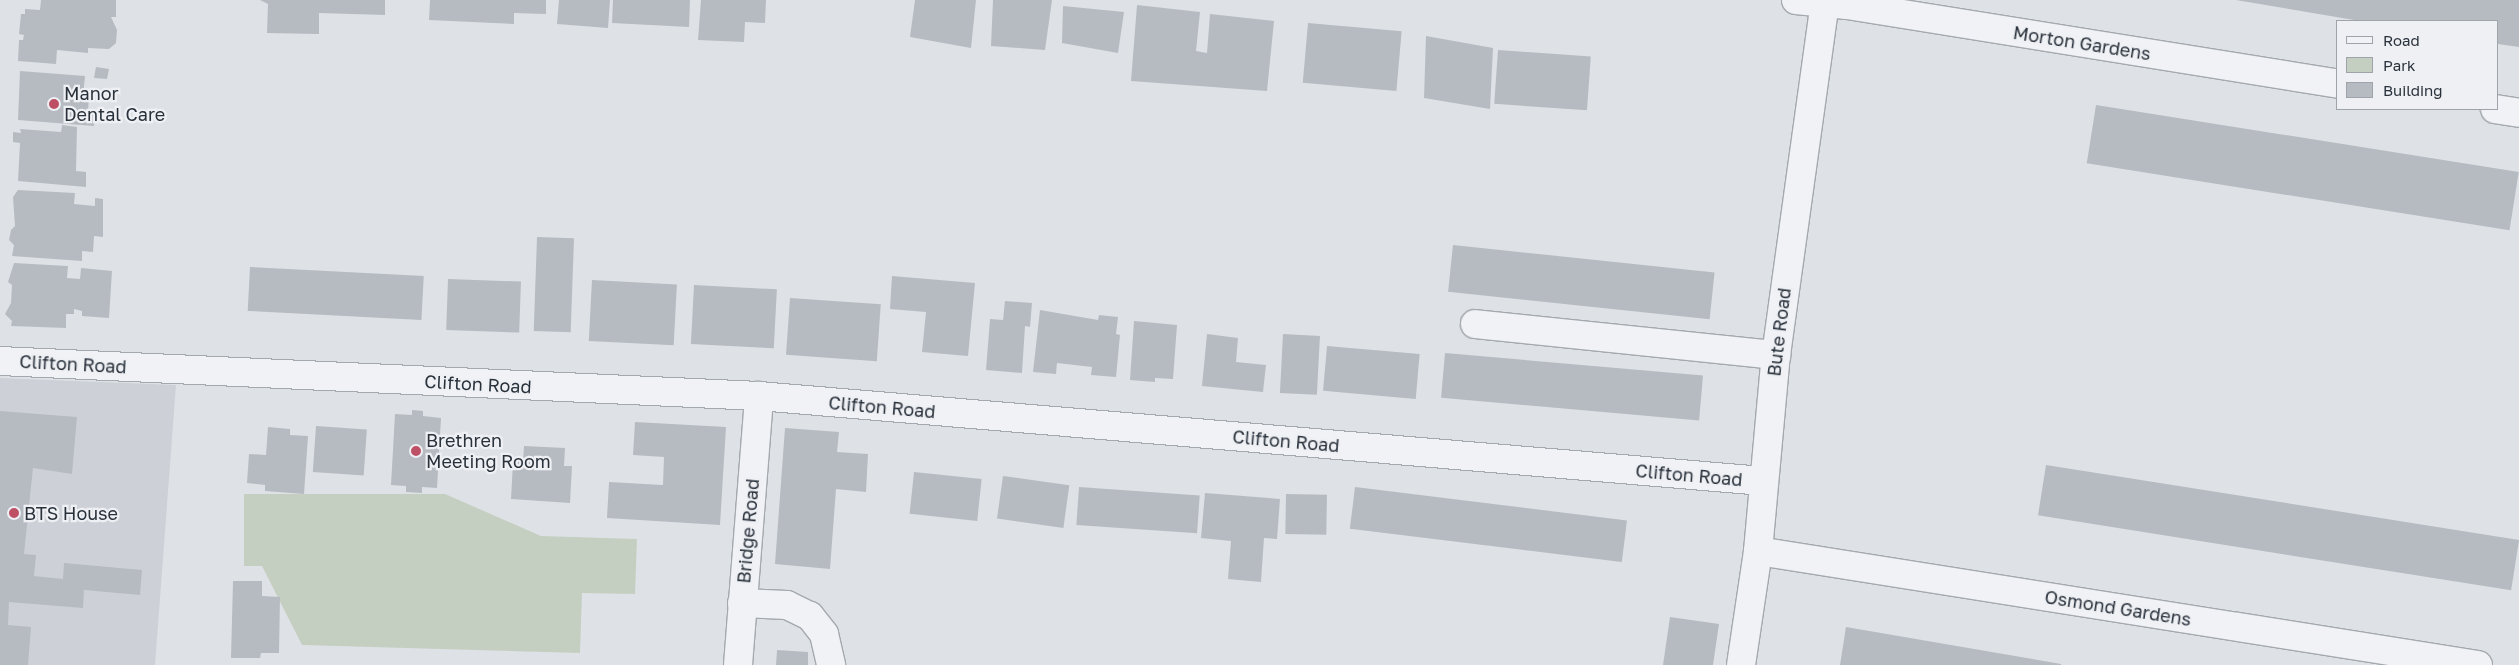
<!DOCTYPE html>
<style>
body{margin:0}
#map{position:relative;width:2519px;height:665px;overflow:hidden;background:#dee2e6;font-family:"Golos Text",sans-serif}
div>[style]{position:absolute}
.built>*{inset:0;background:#cdd1d7}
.green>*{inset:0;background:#c5cfc1}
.building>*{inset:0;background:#b6bbc2;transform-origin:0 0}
.roads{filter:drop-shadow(1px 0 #a4a9af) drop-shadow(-1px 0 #a4a9af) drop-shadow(0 1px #a4a9af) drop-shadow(0 -1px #a4a9af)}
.minor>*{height:28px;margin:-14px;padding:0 14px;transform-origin:14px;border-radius:14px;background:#f1f2f5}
.dots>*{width:14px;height:14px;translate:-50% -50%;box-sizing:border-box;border:2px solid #eef0f4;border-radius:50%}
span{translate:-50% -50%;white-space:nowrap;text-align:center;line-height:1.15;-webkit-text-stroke:4.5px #eef0f4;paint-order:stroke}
.street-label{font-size:18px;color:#29313b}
.poi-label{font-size:18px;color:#29313b}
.left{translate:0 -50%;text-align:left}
.legend{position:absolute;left:2336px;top:20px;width:162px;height:90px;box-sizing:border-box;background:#eef0f4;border:1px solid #9fa4aa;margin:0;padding:6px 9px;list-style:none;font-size:15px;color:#29313b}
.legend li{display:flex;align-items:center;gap:10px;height:25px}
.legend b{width:25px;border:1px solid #9fa4aa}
</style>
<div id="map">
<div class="built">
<div style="clip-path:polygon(0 378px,176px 385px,155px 665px,0 665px)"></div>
</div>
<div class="green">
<div style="clip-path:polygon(244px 494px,445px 494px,541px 536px,637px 539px,635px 594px,582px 593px,580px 653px,302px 645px,262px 566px,244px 566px)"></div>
</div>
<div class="building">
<div style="clip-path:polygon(41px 0,116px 0,116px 17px,111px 17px,117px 30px,116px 43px,109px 49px,88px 48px,88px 53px,57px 50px,56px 64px,18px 61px,19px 40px,23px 40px,24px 35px,19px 34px,21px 14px,25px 14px,25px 9px,40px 10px)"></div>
<div style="clip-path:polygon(260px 0,385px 0,385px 15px,319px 13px,319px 34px,267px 33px,268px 4px)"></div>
<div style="clip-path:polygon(430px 0,546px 0,546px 14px,514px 13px,514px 24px,429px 20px)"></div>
<div style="clip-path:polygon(559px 0,610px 0,608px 28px,557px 24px)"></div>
<div style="clip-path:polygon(613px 0,690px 0,689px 27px,612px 23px)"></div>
<div style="clip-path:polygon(701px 0,766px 0,765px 23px,745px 22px,744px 42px,698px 40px)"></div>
<div style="clip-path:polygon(915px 0,976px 0,971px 48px,910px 37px)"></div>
<div style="clip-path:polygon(993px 0,1052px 0,1045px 50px,991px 46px)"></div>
<div style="clip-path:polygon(2236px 0,2519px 0,2519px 47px,2498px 44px,2498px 21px,2360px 21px)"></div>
<div style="clip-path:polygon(1137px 5px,1200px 12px,1196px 51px,1207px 53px,1210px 14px,1274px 21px,1267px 91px,1131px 81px)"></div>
<div style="clip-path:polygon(1063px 6px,1124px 12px,1118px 53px,1062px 43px)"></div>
<div style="left:1308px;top:23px;width:94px;height:60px;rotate:5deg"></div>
<div style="clip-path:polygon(1426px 36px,1493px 48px,1490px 109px,1424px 98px)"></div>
<div style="left:1498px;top:50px;width:93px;height:54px;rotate:4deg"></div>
<div style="clip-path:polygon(96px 67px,109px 69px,107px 79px,94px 78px)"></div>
<div style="clip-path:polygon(20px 71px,85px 76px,83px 97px,89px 97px,88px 111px,94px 111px,94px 126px,18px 120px)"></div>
<div style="left:2096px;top:105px;width:428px;height:59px;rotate:9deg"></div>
<div style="clip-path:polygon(62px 125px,77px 127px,76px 171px,86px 172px,86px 187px,18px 181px,20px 143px,13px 142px,13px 132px,21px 133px,20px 129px,61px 132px)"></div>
<div style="clip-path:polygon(18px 190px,75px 193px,74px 204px,95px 206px,95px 198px,103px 199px,103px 237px,94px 236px,93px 252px,82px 251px,82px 261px,12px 256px,14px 245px,9px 240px,11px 230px,15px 226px,13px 197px)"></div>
<div style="left:537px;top:237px;width:37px;height:94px;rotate:2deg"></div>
<div style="left:1453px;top:245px;width:263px;height:47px;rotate:6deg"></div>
<div style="clip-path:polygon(14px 263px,68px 266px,67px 278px,80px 279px,81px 268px,112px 271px,109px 318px,82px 316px,82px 311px,74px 309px,74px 314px,66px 314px,66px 328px,11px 326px,12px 321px,5px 314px,11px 303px,12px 285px,8px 282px)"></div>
<div style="left:250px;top:267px;width:174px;height:44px;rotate:3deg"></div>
<div style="clip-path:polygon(892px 276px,975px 283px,968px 356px,922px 352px,926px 312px,890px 309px)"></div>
<div style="left:448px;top:279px;width:73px;height:51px;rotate:2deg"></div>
<div style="left:592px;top:280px;width:85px;height:61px;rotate:3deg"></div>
<div style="left:694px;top:285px;width:83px;height:59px;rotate:3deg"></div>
<div style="left:790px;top:298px;width:91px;height:57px;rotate:4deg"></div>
<div style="clip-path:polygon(1005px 301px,1032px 303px,1030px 327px,1025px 326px,1022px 373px,986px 370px,990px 319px,1003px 320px)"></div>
<div style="clip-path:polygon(1040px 310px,1098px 320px,1099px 315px,1118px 317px,1116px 334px,1120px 335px,1116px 377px,1091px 375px,1092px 367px,1057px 363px,1056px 374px,1033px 372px)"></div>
<div style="clip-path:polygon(1134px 321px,1177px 325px,1173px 379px,1155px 378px,1155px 382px,1130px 380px)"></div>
<div style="clip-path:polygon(1207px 334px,1238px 338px,1236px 362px,1266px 365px,1263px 392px,1202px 386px)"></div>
<div style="left:1283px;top:334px;width:37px;height:59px;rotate:3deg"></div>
<div style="left:1327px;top:346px;width:93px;height:45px;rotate:5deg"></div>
<div style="left:1445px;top:353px;width:259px;height:45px;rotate:5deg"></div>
<div style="clip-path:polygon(412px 410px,423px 411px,423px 416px,441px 418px,437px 488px,422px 487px,422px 493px,406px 492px,406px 486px,391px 485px,395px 414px,412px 415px)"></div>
<div style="clip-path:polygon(0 411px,77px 417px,72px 474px,33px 468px,24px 554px,36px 555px,34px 576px,63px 579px,64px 563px,142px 570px,140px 595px,84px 590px,83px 608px,9px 602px,8px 625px,31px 627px,28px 665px,0 665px)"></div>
<div style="clip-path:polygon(635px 422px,726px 427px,720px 525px,607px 518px,609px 482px,663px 485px,664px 457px,633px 455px)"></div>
<div style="left:316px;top:426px;width:51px;height:46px;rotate:4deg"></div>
<div style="clip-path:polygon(268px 427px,290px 429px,290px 435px,308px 436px,304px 494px,265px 491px,265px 485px,247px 483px,249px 454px,266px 455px)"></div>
<div style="clip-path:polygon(785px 428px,839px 432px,837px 452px,868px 454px,866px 492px,836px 489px,830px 569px,775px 564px)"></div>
<div style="clip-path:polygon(524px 446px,565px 448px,564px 466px,572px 466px,570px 503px,511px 499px,513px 462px,523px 462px)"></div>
<div style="left:2046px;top:465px;width:479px;height:51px;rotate:9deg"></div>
<div style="left:914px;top:472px;width:68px;height:42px;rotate:6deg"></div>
<div style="left:1003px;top:476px;width:67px;height:43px;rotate:8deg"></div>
<div style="left:1079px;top:487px;width:121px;height:38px;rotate:4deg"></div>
<div style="left:1355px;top:487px;width:274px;height:42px;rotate:7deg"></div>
<div style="clip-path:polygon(1205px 493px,1280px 499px,1277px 539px,1264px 538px,1261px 582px,1228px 579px,1231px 541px,1201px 538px)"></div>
<div style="left:1286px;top:494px;width:41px;height:40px;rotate:1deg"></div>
<div style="clip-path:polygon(233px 581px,262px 581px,262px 596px,280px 597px,279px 653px,261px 653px,260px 658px,231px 658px)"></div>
<div style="clip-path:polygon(1670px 617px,1719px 624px,1713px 665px,1663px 665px)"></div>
<div style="clip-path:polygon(1846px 627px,2061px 664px,2061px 665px,1840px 665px)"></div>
<div style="clip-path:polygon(777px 650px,808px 652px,808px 665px,776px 665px)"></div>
</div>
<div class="roads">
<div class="minor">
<div style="left:1796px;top:0;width:51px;rotate:5.6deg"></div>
<div style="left:1847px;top:5px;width:497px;rotate:9.1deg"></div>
<div style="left:2495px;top:109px;width:24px;rotate:9deg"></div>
<div style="left:1475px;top:324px;width:303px;rotate:5.9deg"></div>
<div style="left:0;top:361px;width:760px;rotate:2.64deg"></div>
<div style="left:759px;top:396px;width:1007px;rotate:4.84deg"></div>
<div style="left:1758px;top:551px;width:729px;rotate:9deg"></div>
<div style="left:742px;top:603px;width:45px;rotate:2.5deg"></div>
<div style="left:787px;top:605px;width:25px;rotate:26deg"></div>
<div style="left:810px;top:616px;width:23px;rotate:52deg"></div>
<div style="left:824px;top:634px;width:32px;rotate:77deg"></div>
<div style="left:738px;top:665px;width:270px;rotate:-85.5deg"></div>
<div style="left:1741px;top:665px;width:115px;rotate:-81.5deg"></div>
<div style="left:1758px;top:551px;width:197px;rotate:-84.8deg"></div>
<div style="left:1776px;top:355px;width:358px;rotate:-82.1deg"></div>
</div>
</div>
<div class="dots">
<div style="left:54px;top:104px;background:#be5065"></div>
<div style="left:416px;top:451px;background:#be5065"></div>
<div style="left:14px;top:513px;background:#be5065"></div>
</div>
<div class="street-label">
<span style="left:2082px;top:43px;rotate:9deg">Morton Gardens</span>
<span style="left:1779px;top:332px;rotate:-83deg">Bute Road</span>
<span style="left:73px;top:364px;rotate:3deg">Clifton Road</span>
<span style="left:478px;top:384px;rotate:3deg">Clifton Road</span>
<span style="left:882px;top:407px;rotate:5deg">Clifton Road</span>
<span style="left:1286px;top:441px;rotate:5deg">Clifton Road</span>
<span style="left:1689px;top:475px;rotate:5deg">Clifton Road</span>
<span style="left:748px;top:531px;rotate:-85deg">Bridge Road</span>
<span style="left:2118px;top:608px;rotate:9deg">Osmond Gardens</span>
</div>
<div class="poi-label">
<span class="left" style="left:64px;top:104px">Manor<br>Dental Care</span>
<span class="left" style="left:426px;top:451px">Brethren<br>Meeting Room</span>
<span class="left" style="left:24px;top:513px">BTS House</span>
</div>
<ul class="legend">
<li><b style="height:6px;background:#f1f2f5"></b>Road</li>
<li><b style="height:14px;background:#c5cfc1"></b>Park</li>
<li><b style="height:14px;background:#b6bbc2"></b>Building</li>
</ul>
</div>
